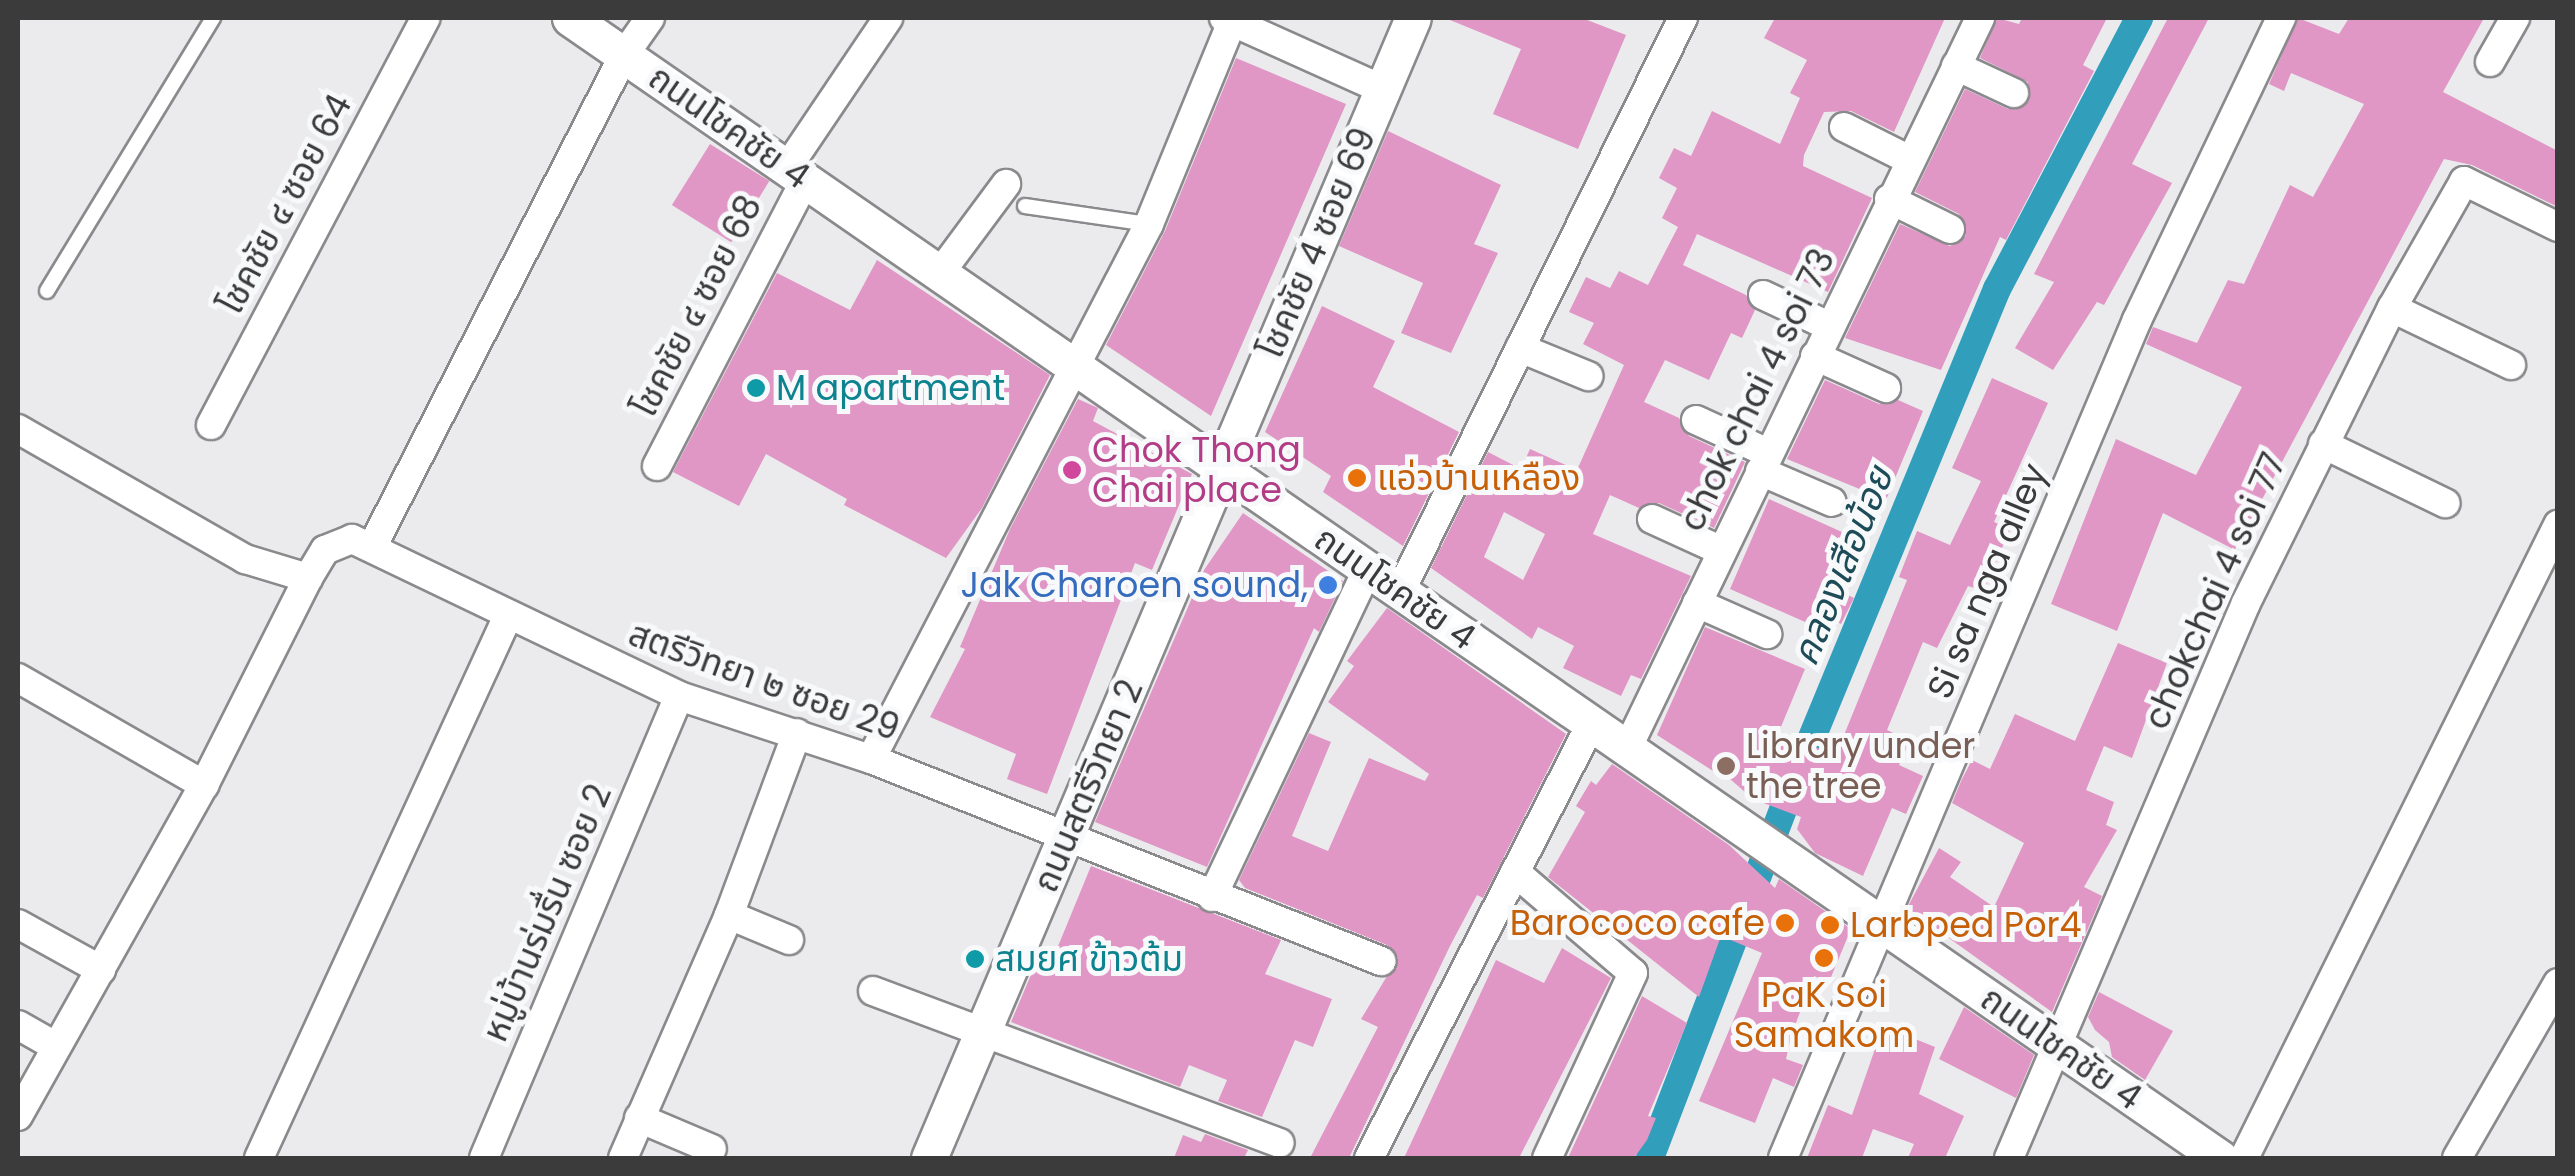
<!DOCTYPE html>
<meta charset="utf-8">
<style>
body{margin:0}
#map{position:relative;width:2575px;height:1176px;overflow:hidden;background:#ebebee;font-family:Poppins,"Noto Sans Thai",sans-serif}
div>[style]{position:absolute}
.canal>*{height:28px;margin:-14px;padding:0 14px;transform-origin:14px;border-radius:14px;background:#319fbc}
.building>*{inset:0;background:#e097c5;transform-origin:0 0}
.roads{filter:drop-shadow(2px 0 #8a8a8d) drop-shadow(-2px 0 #8a8a8d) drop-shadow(0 2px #8a8a8d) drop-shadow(0 -2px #8a8a8d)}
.service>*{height:14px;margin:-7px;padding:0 7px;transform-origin:7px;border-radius:7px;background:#fff}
.minor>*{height:28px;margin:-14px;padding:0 14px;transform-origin:14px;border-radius:14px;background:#fff}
.tertiary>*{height:35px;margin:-17.5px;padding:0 17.5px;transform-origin:17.5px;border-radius:17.5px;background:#fff}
.dots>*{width:28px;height:28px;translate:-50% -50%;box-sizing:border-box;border:5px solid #f8f9fb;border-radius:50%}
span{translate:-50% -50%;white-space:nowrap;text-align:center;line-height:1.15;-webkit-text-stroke:10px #f8f9fb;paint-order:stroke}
.street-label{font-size:35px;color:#3b3b3c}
.culture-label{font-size:35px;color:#0d838f}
.left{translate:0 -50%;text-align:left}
.hotel-label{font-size:35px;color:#b23c85}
.food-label{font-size:35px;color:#c56008}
.right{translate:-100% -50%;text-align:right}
.shop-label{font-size:35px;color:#366cbe}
.education-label{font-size:35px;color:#785e54}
.water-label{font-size:38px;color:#1d4b58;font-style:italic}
.frame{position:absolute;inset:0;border:20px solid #3b3b3c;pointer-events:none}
</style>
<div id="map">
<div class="canal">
<div style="left:1650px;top:1158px;width:398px;rotate:-69.1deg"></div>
<div style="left:1792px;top:786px;width:538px;rotate:-67.59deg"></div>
<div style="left:1997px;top:289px;width:306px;rotate:-62.3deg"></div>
</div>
<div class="building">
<div style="clip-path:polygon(1445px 18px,1582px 18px,1626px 35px,1578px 149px,1493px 114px,1521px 49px)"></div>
<div style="clip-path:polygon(evenodd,1775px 18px,1945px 18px,1894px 132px,1851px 111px,1824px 112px,1804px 155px,1803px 166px,1872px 198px,1828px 292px,1697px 234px,1683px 265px,1746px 295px,1755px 310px,1742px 338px,1731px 333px,1709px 380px,1665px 360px,1644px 402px,1679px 418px,1689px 436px,1745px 462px,1714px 528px,1659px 503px,1639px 508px,1610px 495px,1593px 534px,1691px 576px,1641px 679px,1631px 675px,1621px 696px,1563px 668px,1574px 646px,1538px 627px,1532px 639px,1431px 568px,1488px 452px,1521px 469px,1530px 449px,1577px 470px,1624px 365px,1583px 344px,1594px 323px,1569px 312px,1586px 277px,1610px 288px,1619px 271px,1648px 285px,1678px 227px,1662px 218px,1677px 188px,1659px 178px,1674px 148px,1691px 156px,1712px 111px,1780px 144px,1800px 98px,1790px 93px,1807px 60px,1764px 38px,1775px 18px,1504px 512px,1545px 534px,1523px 580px,1484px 557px,1504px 512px)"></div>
<div style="clip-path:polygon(1997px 18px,2019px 24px,2022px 18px,2107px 18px,2083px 65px,2094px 71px,2006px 240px,2000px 237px,1941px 370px,1845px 338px,1900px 224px,1950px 246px,1966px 236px,1959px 214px,1915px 192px,1965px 89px,2008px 109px,2029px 101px,2028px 82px,1980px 58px)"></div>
<div style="clip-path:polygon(2168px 18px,2209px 18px,2132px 164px,2172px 183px,2104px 305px,2097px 302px,2053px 370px,2015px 348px,2054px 282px,2034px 274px)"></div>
<div style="clip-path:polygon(2298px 18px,2339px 34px,2349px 18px,2484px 18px,2443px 92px,2558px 151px,2558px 207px,2472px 165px,2444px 159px,2235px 550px,2163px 513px,2117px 631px,2051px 604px,2116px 439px,2196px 475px,2242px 387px,2146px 344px,2153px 327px,2197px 343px,2228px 280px,2244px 284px,2290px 185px,2313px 197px,2364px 104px,2291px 73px,2284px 91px,2269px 84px)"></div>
<div style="clip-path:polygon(1236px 58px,1346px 104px,1211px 416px,1106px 345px,1165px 231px)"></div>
<div style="clip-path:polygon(1388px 131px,1501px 185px,1474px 244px,1498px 253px,1451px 353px,1401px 333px,1423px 283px,1339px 246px)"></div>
<div style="left:710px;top:144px;width:70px;height:72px;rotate:32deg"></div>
<div style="clip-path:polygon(877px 260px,1050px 375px,982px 508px,946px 558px,844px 505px,847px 499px,766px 454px,739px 506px,673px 472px,777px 273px,850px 310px)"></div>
<div style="clip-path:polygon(1322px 306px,1395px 341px,1373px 387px,1459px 432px,1403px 546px,1323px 492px,1331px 476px,1265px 432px)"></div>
<div style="clip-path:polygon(1992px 378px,2048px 403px,1994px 522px,2010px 529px,1984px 591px,1968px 586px,1937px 648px,1923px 642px,1887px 730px,1910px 741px,1899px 765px,1923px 776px,1906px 814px,1892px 808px,1863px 876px,1815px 853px,1797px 829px,1801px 817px,1753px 799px,1715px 766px,1713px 771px,1657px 735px,1705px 627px,1805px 669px,1778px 734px,1823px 750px,1830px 734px,1842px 740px,1907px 580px,1899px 577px,1917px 531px,1950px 545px,1981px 481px,1952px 468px)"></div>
<div style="clip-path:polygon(1825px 380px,1879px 404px,1898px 400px,1923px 411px,1886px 500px,1787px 459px)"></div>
<div style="clip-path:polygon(1078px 399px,1098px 408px,1093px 421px,1192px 474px,1152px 570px,1135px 563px,1047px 794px,1007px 779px,1016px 754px,930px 717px,965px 649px,960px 647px,1010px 529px)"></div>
<div style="clip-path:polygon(1769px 499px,1864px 542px,1842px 592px,1854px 598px,1841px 624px,1827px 617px,1821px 629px,1730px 589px)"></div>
<div style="clip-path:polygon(1243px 513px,1343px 581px,1319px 632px,1314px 628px,1207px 867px,1095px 822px,1204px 570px)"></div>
<div style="clip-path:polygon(1387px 608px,1566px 734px,1483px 898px,1477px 895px,1450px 946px,1349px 1158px,1310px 1158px,1378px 1027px,1361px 1019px,1398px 958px,1387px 945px,1245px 888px,1239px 880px,1309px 733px,1331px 742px,1292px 836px,1328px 851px,1369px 758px,1425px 781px,1429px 774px,1328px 702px,1354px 666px,1347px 661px)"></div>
<div style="clip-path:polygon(2118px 643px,2167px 663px,2132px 758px,2104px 746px,2086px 790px,2114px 802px,2106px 825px,2117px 830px,2084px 887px,2102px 896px,2052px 1012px,1907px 908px,1939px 848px,1961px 862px,1950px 877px,1994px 907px,2024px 843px,1952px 803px,1962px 779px,1972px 760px,1990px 769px,2015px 714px,2075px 741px)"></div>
<div style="clip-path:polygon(1612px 764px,1729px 845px,1775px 888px,1779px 879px,1851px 929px,1829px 982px,1814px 976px,1792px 1033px,1786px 1059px,1803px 1065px,1794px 1087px,1773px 1078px,1755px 1123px,1699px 1101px,1762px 953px,1721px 936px,1699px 997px,1548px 877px,1585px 812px,1576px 806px,1591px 781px,1596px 785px)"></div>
<div style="clip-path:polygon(1091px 866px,1281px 940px,1265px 974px,1332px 999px,1313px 1047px,1295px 1040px,1262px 1117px,1218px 1101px,1227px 1080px,1189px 1065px,1180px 1087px,1011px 1022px,1041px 951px,1054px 956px)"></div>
<div style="clip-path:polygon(1562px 948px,1611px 978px,1519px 1158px,1404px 1158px,1496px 960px,1544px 983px)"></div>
<div style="clip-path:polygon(2099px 992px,2173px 1031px,2145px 1080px,2112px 1057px,2109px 1042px,2095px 1030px,2088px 1017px)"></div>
<div style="clip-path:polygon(1642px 996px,1687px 1023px,1648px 1116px,1656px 1118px,1647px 1140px,1634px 1158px,1568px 1158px)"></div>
<div style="clip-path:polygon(1964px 1007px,2034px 1055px,2016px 1098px,1939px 1059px)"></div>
<div style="clip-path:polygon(1883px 1026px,1935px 1047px,1919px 1094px,1964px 1116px,1945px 1158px,1908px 1158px,1914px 1144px,1873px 1129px,1862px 1158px,1807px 1158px,1828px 1105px,1852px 1115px)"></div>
<div style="clip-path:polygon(1205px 1134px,1248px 1150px,1244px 1158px,1174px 1158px,1183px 1135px,1201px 1142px)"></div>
</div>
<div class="roads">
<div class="service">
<div style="left:1025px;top:206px;width:125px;rotate:8.3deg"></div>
<div style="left:47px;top:291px;width:320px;rotate:-58.7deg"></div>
</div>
<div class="minor">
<div style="left:1224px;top:18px;width:173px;rotate:24.2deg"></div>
<div style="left:2490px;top:62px;width:51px;rotate:-60.4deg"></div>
<div style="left:1956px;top:66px;width:64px;rotate:25deg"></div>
<div style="left:1844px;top:127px;width:72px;rotate:26.6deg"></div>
<div style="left:787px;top:168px;width:181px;rotate:-56deg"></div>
<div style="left:1889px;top:199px;width:68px;rotate:26.2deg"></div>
<div style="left:940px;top:273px;width:111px;rotate:-53.4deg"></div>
<div style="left:1763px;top:295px;width:73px;rotate:25.2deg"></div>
<div style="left:2392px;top:308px;width:132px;rotate:25.6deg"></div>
<div style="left:1520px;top:348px;width:74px;rotate:22.4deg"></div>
<div style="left:1815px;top:356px;width:78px;rotate:24.3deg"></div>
<div style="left:1696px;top:420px;width:79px;rotate:24.6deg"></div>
<div style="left:211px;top:425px;width:460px;rotate:-62.2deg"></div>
<div style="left:18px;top:429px;width:262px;rotate:29.8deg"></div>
<div style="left:245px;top:559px;width:66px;rotate:16.8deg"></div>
<div style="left:2323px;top:444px;width:136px;rotate:25.8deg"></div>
<div style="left:657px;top:466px;width:322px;rotate:-62.6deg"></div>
<div style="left:1760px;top:471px;width:78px;rotate:23.3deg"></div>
<div style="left:1652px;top:519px;width:77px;rotate:24.6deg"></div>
<div style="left:372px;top:547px;width:553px;rotate:-62.88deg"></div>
<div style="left:624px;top:55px;width:45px;rotate:-54.9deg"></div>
<div style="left:1400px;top:592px;width:640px;rotate:-63.76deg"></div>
<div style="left:1697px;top:603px;width:77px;rotate:23.9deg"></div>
<div style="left:18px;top:678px;width:215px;rotate:29.9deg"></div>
<div style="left:1627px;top:749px;width:812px;rotate:-64.22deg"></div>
<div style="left:871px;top:759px;width:603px;rotate:-62.54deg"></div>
<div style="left:1149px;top:224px;width:218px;rotate:-67.7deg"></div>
<div style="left:1515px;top:872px;width:155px;rotate:40.6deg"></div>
<div style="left:1633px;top:973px;width:204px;rotate:114.9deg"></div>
<div style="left:1212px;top:897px;width:363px;rotate:-64.6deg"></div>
<div style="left:729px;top:915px;width:65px;rotate:22.6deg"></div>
<div style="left:18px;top:924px;width:95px;rotate:29deg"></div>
<div style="left:873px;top:991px;width:434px;rotate:20.5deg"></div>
<div style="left:18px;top:1025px;width:43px;rotate:29.6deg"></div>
<div style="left:18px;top:1116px;width:380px;rotate:-60.7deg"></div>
<div style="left:204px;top:785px;width:232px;rotate:-63.3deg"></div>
<div style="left:308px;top:578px;width:33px;rotate:-59deg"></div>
<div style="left:325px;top:550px;width:29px;rotate:-22deg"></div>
<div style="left:352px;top:539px;width:363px;rotate:25.6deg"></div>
<div style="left:679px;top:696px;width:202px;rotate:18.2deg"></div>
<div style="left:871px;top:759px;width:549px;rotate:21.61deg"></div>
<div style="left:639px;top:1118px;width:79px;rotate:23deg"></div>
<div style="left:259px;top:1158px;width:594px;rotate:-65.33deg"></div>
<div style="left:484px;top:1158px;width:501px;rotate:-67.12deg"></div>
<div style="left:623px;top:1158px;width:265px;rotate:-66.4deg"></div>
<div style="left:729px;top:915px;width:194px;rotate:-69.5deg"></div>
<div style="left:1369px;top:1158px;width:487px;rotate:-62.9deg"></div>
<div style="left:1783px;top:1158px;width:910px;rotate:-67.1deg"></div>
<div style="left:2137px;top:320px;width:335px;rotate:-64.5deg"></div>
<div style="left:2009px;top:1158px;width:603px;rotate:-66.88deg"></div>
<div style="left:2246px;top:603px;width:329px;rotate:-63.7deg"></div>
<div style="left:2392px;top:308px;width:146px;rotate:-60.4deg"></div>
<div style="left:2464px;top:181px;width:105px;rotate:26.1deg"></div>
<div style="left:2244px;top:1158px;width:707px;rotate:-63.62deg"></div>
<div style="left:2457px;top:1158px;width:202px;rotate:-60deg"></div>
</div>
<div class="tertiary">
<div style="left:570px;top:18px;width:2006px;rotate:34.64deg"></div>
<div style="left:929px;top:1158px;width:1238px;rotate:-67deg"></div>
</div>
</div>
<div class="dots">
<div style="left:756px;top:388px;background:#0f9aa8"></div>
<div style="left:1072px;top:470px;background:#d1479c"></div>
<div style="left:1357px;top:478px;background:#e8710a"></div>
<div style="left:1328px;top:585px;background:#3f7fe0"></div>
<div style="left:1726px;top:766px;background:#8d6e63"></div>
<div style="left:1785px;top:923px;background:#e8710a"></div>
<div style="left:1830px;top:925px;background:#e8710a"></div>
<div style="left:1824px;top:958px;background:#e8710a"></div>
<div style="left:975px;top:959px;background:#0f9aa8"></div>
</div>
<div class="street-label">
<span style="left:729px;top:127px;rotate:35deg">ถนนโชคชัย 4</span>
<span style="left:285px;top:204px;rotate:-62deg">โชคชัย ๔ ซอย 64</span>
<span style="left:1317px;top:243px;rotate:-67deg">โชคชัย 4 ซอย 69</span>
<span style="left:697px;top:306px;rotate:-63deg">โชคชัย ๔ ซอย 68</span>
<span style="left:1757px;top:390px;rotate:-64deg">chok chai 4 soi 73</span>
<span style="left:1987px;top:581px;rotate:-67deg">Si sa nga alley</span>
<span style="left:1395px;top:588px;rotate:35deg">ถนนโชคชัย 4</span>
<span style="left:2215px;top:591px;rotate:-66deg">chokchai 4 soi 77</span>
<span style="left:764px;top:681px;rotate:20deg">สตรีวิทยา ๒ ซอย 29</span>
<span style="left:1088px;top:786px;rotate:-67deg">ถนนสตรีวิทยา 2</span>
<span style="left:547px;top:913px;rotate:-67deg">หมู่บ้านร่มรื่น ซอย 2</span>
<span style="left:2061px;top:1048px;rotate:35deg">ถนนโชคชัย 4</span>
</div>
<div class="culture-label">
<span class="left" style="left:776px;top:388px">M apartment</span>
<span class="left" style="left:995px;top:959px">สมยศ ข้าวต้ม</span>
</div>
<div class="hotel-label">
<span class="left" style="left:1092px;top:470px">Chok Thong<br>Chai place</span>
</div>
<div class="food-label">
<span class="left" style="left:1377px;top:478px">แอ่วบ้านเหลือง</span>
<span class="right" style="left:1765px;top:923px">Barococo cafe</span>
<span class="left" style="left:1850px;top:925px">Larbped Por4</span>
<span style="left:1824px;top:1015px">PaK Soi<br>Samakom</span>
</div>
<div class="shop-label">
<span class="right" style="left:1308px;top:585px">Jak Charoen sound,</span>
</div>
<div class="education-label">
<span class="left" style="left:1746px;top:766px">Library under<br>the tree</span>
</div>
<div class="water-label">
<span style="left:1842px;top:566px;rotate:-68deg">คลองเสือน้อย</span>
</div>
<div class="frame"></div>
</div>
